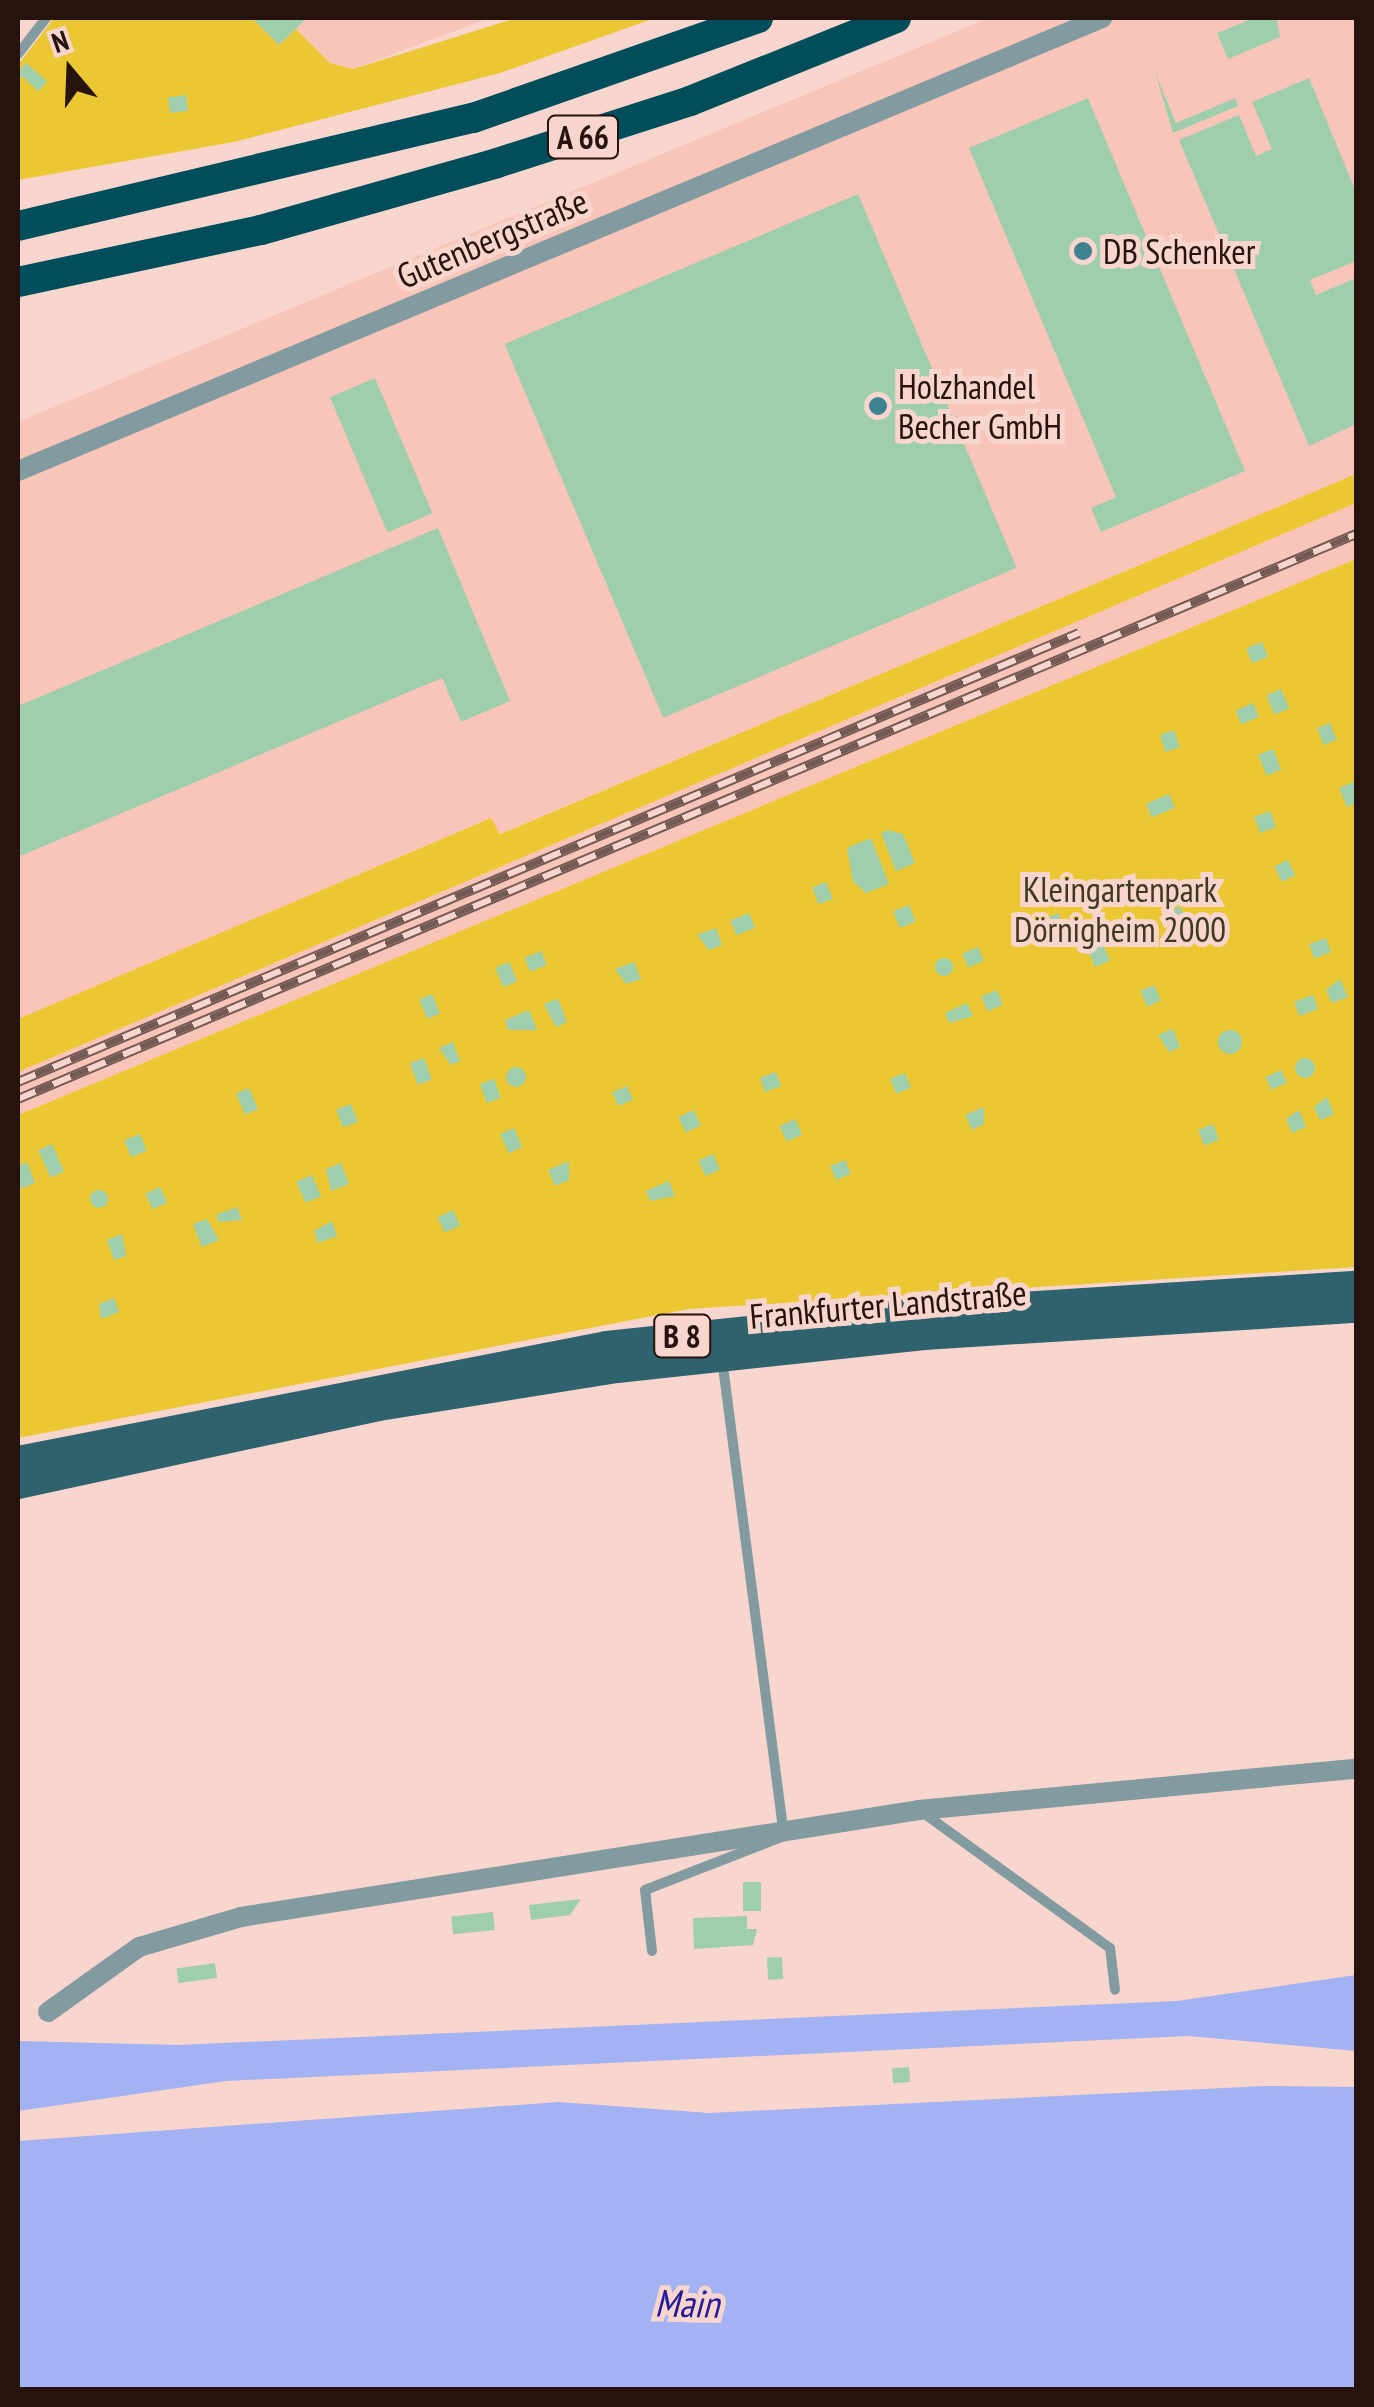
<!DOCTYPE html>
<meta charset="utf-8">
<style>
body{margin:0}
#map{position:relative;width:1374px;height:2407px;overflow:hidden;background:#f8d5cd;font-family:"PT Sans Narrow",sans-serif}
div>[style]{position:absolute}
.built>*{inset:0;background:#fac5b9}
.green>*{inset:0;background:#ecc734}
.water>*{inset:0;background:#a2b2f3}
.building>*{inset:0;background:#9fceac;transform-origin:0 0}
.round{border-radius:50%}
.service>*{height:10px;margin:-5px;padding:0 5px;transform-origin:5px;border-radius:5px;background:#819ba1}
.minor>*{height:20px;margin:-10px;padding:0 10px;transform-origin:10px;border-radius:10px;background:#819ba1}
.primary>*{height:28px;margin:-14px;padding:0 14px;transform-origin:14px;border-radius:14px;background:#2e626e}
.motorway>*{height:30px;margin:-15px;padding:0 15px;transform-origin:15px;border-radius:15px;background:#004e5b}
.rail>*{height:10px;margin-top:-5px;transform-origin:0;background:repeating-linear-gradient(90deg,#f8d5cd 0 19px,#745a54 0 38px);box-sizing:border-box;border-block:2px solid #745a54}
.dots>*{width:28px;height:28px;translate:-50% -50%;box-sizing:border-box;border:5px solid #f8d5cd;border-radius:50%}
span{translate:-50% -50%;white-space:nowrap;text-align:center;line-height:1.15;-webkit-text-stroke:10px #f8d5cd;paint-order:stroke}
.shield-label span{padding:2px 8px;background:#f8d5cd;border:2px solid;border-radius:8px;-webkit-text-stroke-width:0}
.shield-label{font-size:32px;color:#27130e;font-weight:700}
.street-label{font-size:35px;color:#27130e}
.poi-label{font-size:35px;color:#27130e}
.left{translate:0 -50%;text-align:left}
.park-label{font-size:35px;color:#3f3922}
.water-label{font-size:38px;color:#251a99;font-style:italic}
.frame{position:absolute;inset:0;border:20px solid #27130e;pointer-events:none}
.north{position:absolute;left:20px;top:20px;width:100px;height:100px;-webkit-text-stroke:8px #f8d5cd;paint-order:stroke;rotate:341deg;font-size:28px;font-weight:700;line-height:40px;text-align:center;color:#27130e}
.north::after{content:'';display:block;margin:auto;width:35px;height:45px;background:#27130e;clip-path:polygon(50% 0,100% 100%,50% 72%,0 100%)}
</style>
<div id="map">
<div class="built">
<div style="clip-path:polygon(252px 18px,490px 18px,353px 69px,330px 63px,296px 29px,279px 45px)"></div>
<div style="clip-path:polygon(989px 18px,1356px 18px,1356px 474px,499px 834px,490px 818px,18px 1019px,18px 422px)"></div>
<div style="clip-path:polygon(1356px 503px,1356px 559px,18px 1115px,18px 1072px)"></div>
</div>
<div class="green">
<div style="clip-path:polygon(54px 18px,252px 18px,279px 45px,296px 29px,330px 63px,353px 69px,516px 18px,655px 18px,500px 73px,234px 142px,18px 180px,18px 65px)"></div>
<div style="clip-path:polygon(1356px 474px,1356px 503px,18px 1072px,18px 1019px,491px 818px,500px 834px)"></div>
<div style="clip-path:polygon(1356px 559px,1356px 1267px,689px 1309px,18px 1438px,18px 1115px)"></div>
</div>
<div class="water">
<div style="clip-path:polygon(1356px 1975px,1356px 2051px,1188px 2036px,226px 2081px,18px 2111px,18px 2041px,178px 2045px,1177px 2001px)"></div>
<div style="clip-path:polygon(1265px 2086px,1356px 2087px,1356px 2389px,18px 2389px,18px 2141px,559px 2102px,709px 2113px)"></div>
</div>
<div class="building">
<div style="clip-path:polygon(252px 18px,307px 18px,279px 45px)"></div>
<div style="clip-path:polygon(1254px 18px,1277px 18px,1280px 37px,1228px 59px,1217px 33px)"></div>
<div style="left:26px;top:63px;width:28px;height:13px;rotate:41deg"></div>
<div style="clip-path:polygon(1155px 72px,1176px 123px,1235px 98px,1238px 106px,1173px 133px)"></div>
<div style="clip-path:polygon(1309px 78px,1356px 192px,1356px 261px,1310px 280px,1316px 295px,1356px 278px,1356px 424px,1309px 446px,1179px 140px,1239px 115px,1256px 156px,1272px 149px,1252px 102px)"></div>
<div style="left:186px;top:95px;width:16px;height:18px;rotate:83deg"></div>
<div style="clip-path:polygon(1088px 98px,1245px 471px,1101px 532px,1091px 508px,1116px 497px,969px 148px)"></div>
<div style="left:858px;top:194px;width:406px;height:384px;rotate:67deg"></div>
<div style="left:375px;top:378px;width:147px;height:49px;rotate:67deg"></div>
<div style="clip-path:polygon(438px 528px,510px 701px,461px 722px,442px 678px,18px 857px,18px 706px)"></div>
<div style="left:1262px;top:642px;width:16px;height:17px;rotate:68deg"></div>
<div style="left:1281px;top:689px;width:21px;height:16px;rotate:67deg"></div>
<div style="left:1253px;top:703px;width:15px;height:19px;rotate:67deg"></div>
<div style="left:1330px;top:723px;width:18px;height:14px;rotate:68deg"></div>
<div style="left:1174px;top:730px;width:18px;height:15px;rotate:71deg"></div>
<div style="left:1273px;top:749px;width:22px;height:16px;rotate:68deg"></div>
<div style="clip-path:polygon(1356px 781px,1356px 803px,1347px 807px,1339px 788px)"></div>
<div style="left:1169px;top:794px;width:15px;height:25px;rotate:67deg"></div>
<div style="left:1270px;top:811px;width:17px;height:17px;rotate:69deg"></div>
<div style="clip-path:polygon(889px 830px,903px 834px,915px 863px,896px 871px,881px 833px)"></div>
<div style="clip-path:polygon(871px 838px,889px 884px,866px 893px,853px 881px,847px 848px)"></div>
<div style="left:1288px;top:860px;width:17px;height:15px;rotate:65deg"></div>
<div style="left:826px;top:882px;width:18px;height:15px;rotate:68deg"></div>
<div style="left:909px;top:905px;width:18px;height:17px;rotate:68deg"></div>
<div style="left:1180px;top:906px;width:15px;height:17px;rotate:67deg"></div>
<div style="left:749px;top:913px;width:16px;height:20px;rotate:68deg"></div>
<div style="left:1058px;top:913px;width:14px;height:18px;rotate:65deg"></div>
<div style="clip-path:polygon(716px 928px,722px 945px,709px 950px,697px 935px)"></div>
<div style="left:1326px;top:938px;width:15px;height:18px;rotate:70deg"></div>
<div style="left:1103px;top:945px;width:17px;height:16px;rotate:66deg"></div>
<div style="left:978px;top:947px;width:15px;height:17px;rotate:67deg"></div>
<div style="left:541px;top:951px;width:15px;height:18px;rotate:67deg"></div>
<div class="round" style="left:935px;top:958px;width:18px;height:18px"></div>
<div style="left:509px;top:962px;width:21px;height:15px;rotate:67deg"></div>
<div style="clip-path:polygon(634px 962px,641px 979px,626px 984px,615px 969px)"></div>
<div style="clip-path:polygon(1340px 979px,1348px 997px,1332px 1003px,1326px 990px)"></div>
<div style="left:1154px;top:985px;width:17px;height:15px;rotate:66deg"></div>
<div style="left:997px;top:990px;width:16px;height:17px;rotate:68deg"></div>
<div style="left:432px;top:994px;width:21px;height:14px;rotate:67deg"></div>
<div style="left:1313px;top:995px;width:15px;height:20px;rotate:70deg"></div>
<div style="clip-path:polygon(558px 999px,567px 1022px,556px 1027px,544px 1004px)"></div>
<div style="clip-path:polygon(967px 1003px,973px 1016px,949px 1023px,945px 1013px)"></div>
<div style="clip-path:polygon(529px 1010px,537px 1030px,508px 1030px,505px 1020px)"></div>
<div style="clip-path:polygon(1173px 1029px,1180px 1047px,1169px 1052px,1158px 1035px)"></div>
<div class="round" style="left:1218px;top:1030px;width:24px;height:24px"></div>
<div style="clip-path:polygon(453px 1042px,460px 1061px,451px 1065px,439px 1048px)"></div>
<div class="round" style="left:1295px;top:1058px;width:20px;height:20px"></div>
<div style="left:424px;top:1058px;width:23px;height:15px;rotate:70deg"></div>
<div class="round" style="left:506px;top:1067px;width:20px;height:20px"></div>
<div style="left:1281px;top:1070px;width:14px;height:17px;rotate:65deg"></div>
<div style="left:776px;top:1072px;width:15px;height:17px;rotate:70deg"></div>
<div style="left:905px;top:1073px;width:16px;height:16px;rotate:68deg"></div>
<div style="left:494px;top:1079px;width:20px;height:15px;rotate:70deg"></div>
<div style="left:627px;top:1086px;width:15px;height:16px;rotate:67deg"></div>
<div style="left:249px;top:1088px;width:23px;height:14px;rotate:67deg"></div>
<div style="clip-path:polygon(1327px 1097px,1334px 1114px,1320px 1120px,1314px 1107px)"></div>
<div style="left:351px;top:1104px;width:19px;height:16px;rotate:69deg"></div>
<div style="clip-path:polygon(984px 1107px,984px 1124px,972px 1130px,965px 1115px)"></div>
<div style="left:694px;top:1110px;width:17px;height:17px;rotate:66deg"></div>
<div style="clip-path:polygon(1299px 1110px,1306px 1127px,1292px 1133px,1286px 1119px)"></div>
<div style="left:795px;top:1119px;width:17px;height:17px;rotate:65deg"></div>
<div style="left:1213px;top:1124px;width:17px;height:16px;rotate:69deg"></div>
<div style="left:514px;top:1128px;width:21px;height:15px;rotate:67deg"></div>
<div style="left:140px;top:1134px;width:18px;height:17px;rotate:68deg"></div>
<div style="left:52px;top:1144px;width:30px;height:15px;rotate:66deg"></div>
<div style="left:713px;top:1154px;width:17px;height:16px;rotate:66deg"></div>
<div style="left:845px;top:1160px;width:15px;height:16px;rotate:67deg"></div>
<div style="clip-path:polygon(569px 1161px,569px 1180px,555px 1186px,548px 1170px)"></div>
<div style="clip-path:polygon(27px 1162px,35px 1183px,20px 1189px,18px 1166px)"></div>
<div style="clip-path:polygon(341px 1163px,349px 1184px,331px 1191px,326px 1169px)"></div>
<div style="left:312px;top:1175px;width:23px;height:17px;rotate:67deg"></div>
<div style="clip-path:polygon(669px 1181px,675px 1196px,650px 1201px,646px 1191px)"></div>
<div style="left:160px;top:1187px;width:17px;height:16px;rotate:65deg"></div>
<div class="round" style="left:90px;top:1190px;width:18px;height:18px"></div>
<div style="clip-path:polygon(237px 1207px,242px 1220px,219px 1222px,216px 1215px)"></div>
<div style="left:453px;top:1210px;width:17px;height:17px;rotate:65deg"></div>
<div style="clip-path:polygon(207px 1219px,219px 1240px,202px 1247px,193px 1224px)"></div>
<div style="clip-path:polygon(332px 1221px,337px 1236px,318px 1243px,314px 1231px)"></div>
<div style="clip-path:polygon(122px 1234px,126px 1256px,114px 1260px,107px 1240px)"></div>
<div style="clip-path:polygon(114px 1298px,119px 1312px,101px 1319px,99px 1304px)"></div>
<div style="left:743px;top:1882px;width:18px;height:29px"></div>
<div style="clip-path:polygon(581px 1899px,570px 1915px,531px 1920px,529px 1905px)"></div>
<div style="left:493px;top:1912px;width:18px;height:42px;rotate:84deg"></div>
<div style="clip-path:polygon(747px 1916px,747px 1929px,757px 1929px,753px 1945px,694px 1949px,693px 1918px)"></div>
<div style="left:782px;top:1957px;width:22px;height:15px;rotate:87deg"></div>
<div style="left:215px;top:1963px;width:15px;height:39px;rotate:82deg"></div>
<div style="left:909px;top:2067px;width:15px;height:17px;rotate:86deg"></div>
</div>
<div class="service">
<div style="left:18px;top:54px;width:46px;rotate:-52.1deg"></div>
<div style="left:922px;top:1812px;width:232px;rotate:35.9deg"></div>
<div style="left:1110px;top:1948px;width:42px;rotate:83.2deg"></div>
<div style="left:652px;top:1951px;width:61px;rotate:-96.5deg"></div>
<div style="left:645px;top:1890px;width:149px;rotate:-21.2deg"></div>
<div style="left:784px;top:1836px;width:482px;rotate:-97.4deg"></div>
</div>
<div class="minor">
<div style="left:18px;top:471px;width:1175px;rotate:-22.68deg"></div>
<div style="left:48px;top:2012px;width:112px;rotate:-35.5deg"></div>
<div style="left:139px;top:1947px;width:106px;rotate:-16.4deg"></div>
<div style="left:241px;top:1917px;width:686px;rotate:-8.97deg"></div>
<div style="left:919px;top:1810px;width:439px;rotate:-5.4deg"></div>
</div>
<div class="primary">
<div style="left:18px;top:1460px;width:600px;rotate:-11.05deg"></div>
<div style="left:607px;top:1345px;width:303px;rotate:-6.1deg"></div>
<div style="left:908px;top:1313px;width:449px;rotate:-3.6deg"></div>
<div style="left:18px;top:1485px;width:369px;rotate:-12.2deg"></div>
<div style="left:379px;top:1407px;width:241px;rotate:-9.1deg"></div>
<div style="left:617px;top:1369px;width:309px;rotate:-6.1deg"></div>
<div style="left:924px;top:1336px;width:433px;rotate:-3.6deg"></div>
</div>
<div class="motorway">
<div style="left:18px;top:226px;width:468px;rotate:-13.4deg"></div>
<div style="left:473px;top:118px;width:302px;rotate:-19.3deg"></div>
<div style="left:18px;top:282px;width:249px;rotate:-12.1deg"></div>
<div style="left:261px;top:230px;width:245px;rotate:-15.8deg"></div>
<div style="left:497px;top:163px;width:203px;rotate:-17.8deg"></div>
<div style="left:690px;top:101px;width:222px;rotate:-21.9deg"></div>
</div>
<div class="rail">
<div style="left:18px;top:1082px;width:1152px;rotate:-22.94deg"></div>
<div style="left:18px;top:1099px;width:1452px;rotate:-22.89deg"></div>
</div>
<div class="dots">
<div style="left:1083px;top:251px;background:#3f8392"></div>
<div style="left:878px;top:406px;background:#3f8392"></div>
</div>
<div class="shield-label">
<span style="left:583px;top:137px">A 66</span>
<span style="left:682px;top:1336px">B 8</span>
</div>
<div class="street-label">
<span style="left:492px;top:238px;rotate:-23deg">Gutenbergstraße</span>
<span style="left:888px;top:1304px;rotate:-5deg">Frankfurter Landstraße</span>
</div>
<div class="poi-label">
<span class="left" style="left:1103px;top:251px">DB Schenker</span>
<span class="left" style="left:898px;top:406px">Holzhandel<br>Becher GmbH</span>
</div>
<div class="park-label">
<span style="left:1120px;top:909px">Kleingartenpark<br>Dörnigheim 2000</span>
</div>
<div class="water-label">
<span style="left:687px;top:2303px;rotate:1deg">Main</span>
</div>
<div class="frame"></div>
<div class="north">N</div>
</div>
